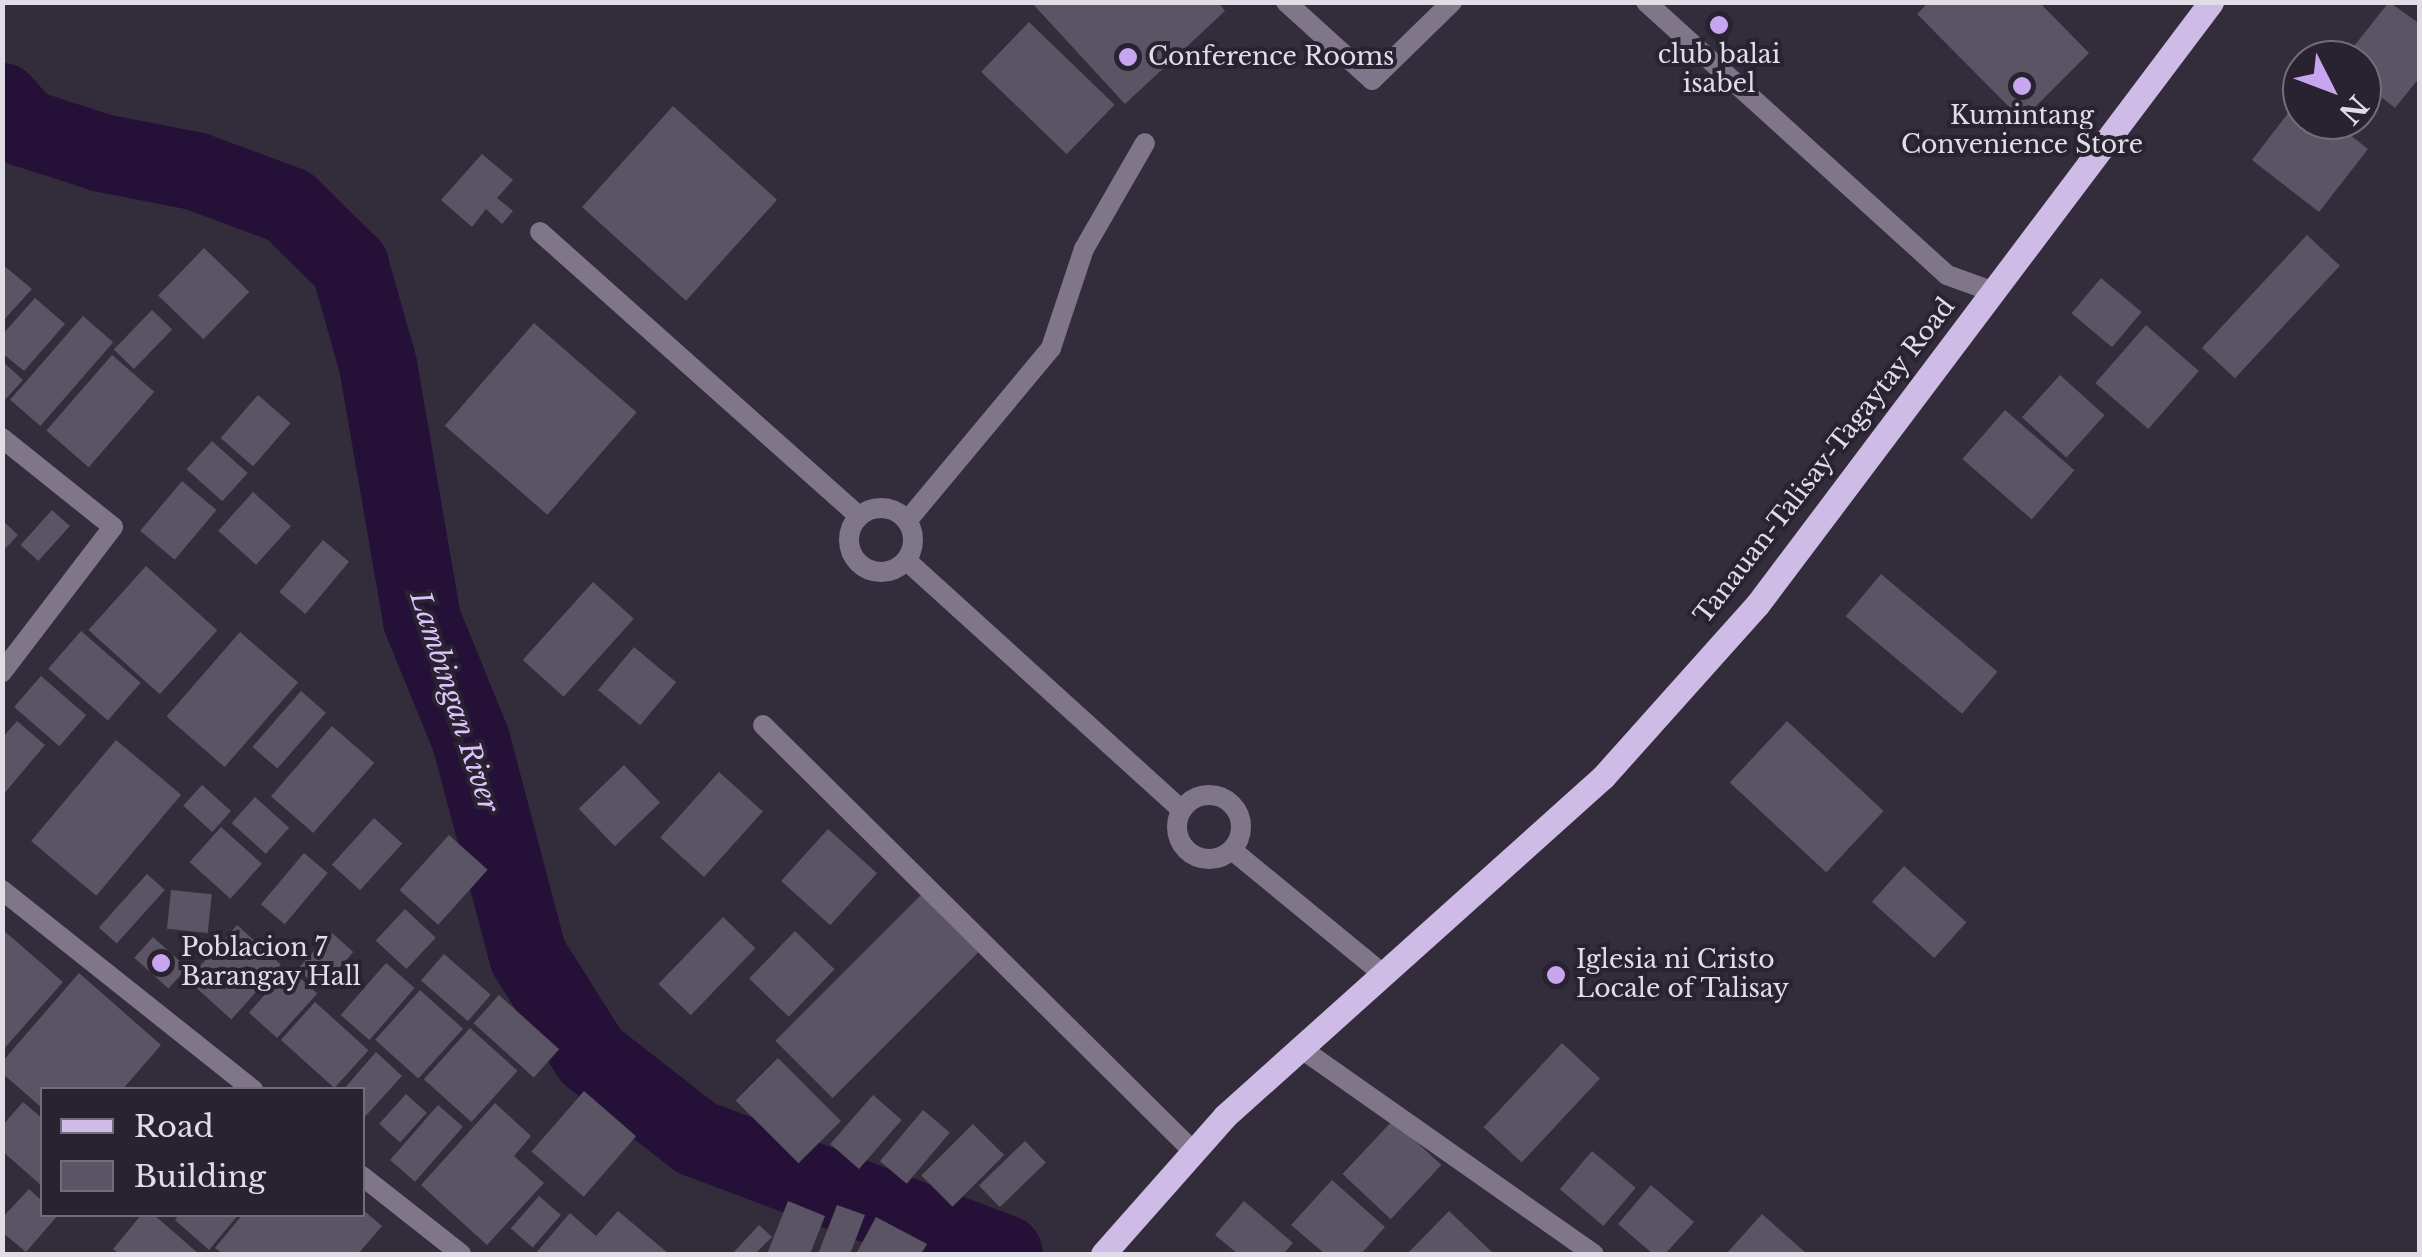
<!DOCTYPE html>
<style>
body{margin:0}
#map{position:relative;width:2422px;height:1257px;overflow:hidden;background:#332c3b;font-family:"Libre Baskerville",serif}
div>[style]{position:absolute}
.river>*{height:78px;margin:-39px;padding:0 39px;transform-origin:39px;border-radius:39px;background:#251137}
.building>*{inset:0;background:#5b5464;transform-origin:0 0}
.lane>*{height:20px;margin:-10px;padding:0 10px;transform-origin:10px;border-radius:10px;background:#7f768a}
.street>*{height:20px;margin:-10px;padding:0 10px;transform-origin:10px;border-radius:10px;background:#7f768a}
.street>.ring{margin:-10px;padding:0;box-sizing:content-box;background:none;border:20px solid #7f768a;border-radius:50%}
.primary>*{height:25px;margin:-12.5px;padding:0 12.5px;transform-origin:12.5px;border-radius:12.5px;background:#cfbce6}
.dots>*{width:28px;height:28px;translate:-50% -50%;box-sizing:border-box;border:5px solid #292231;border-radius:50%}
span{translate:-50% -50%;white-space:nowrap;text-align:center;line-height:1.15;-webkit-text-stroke:8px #292231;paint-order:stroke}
.poi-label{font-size:25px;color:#e1dde7}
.left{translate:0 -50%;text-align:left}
.street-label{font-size:25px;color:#e1dde7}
.water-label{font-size:28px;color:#ddc3fb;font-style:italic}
.frame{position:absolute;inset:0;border:5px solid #e1dde7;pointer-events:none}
.legend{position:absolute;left:40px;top:1087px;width:325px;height:130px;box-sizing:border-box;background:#292231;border:2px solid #736d7a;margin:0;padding:12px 18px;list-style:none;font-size:30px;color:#e1dde7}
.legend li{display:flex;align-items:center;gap:20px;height:50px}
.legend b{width:50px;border:2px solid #736d7a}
.north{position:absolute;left:2282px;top:40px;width:100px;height:100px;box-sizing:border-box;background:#292231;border:2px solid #736d7a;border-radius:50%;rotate:132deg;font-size:28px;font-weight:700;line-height:40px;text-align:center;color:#e1dde7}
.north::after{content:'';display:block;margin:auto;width:35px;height:45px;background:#c8a6ef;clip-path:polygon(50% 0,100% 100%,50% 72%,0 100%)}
</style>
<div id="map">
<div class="river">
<div style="left:2px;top:102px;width:35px;rotate:49deg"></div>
<div style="left:25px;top:128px;width:81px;rotate:18deg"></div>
<div style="left:102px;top:153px;width:95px;rotate:11deg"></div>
<div style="left:195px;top:171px;width:100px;rotate:20.4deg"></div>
<div style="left:289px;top:206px;width:86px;rotate:44.5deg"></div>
<div style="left:350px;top:266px;width:103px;rotate:74.2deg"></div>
<div style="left:378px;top:365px;width:259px;rotate:80.2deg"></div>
<div style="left:422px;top:620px;width:130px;rotate:67.8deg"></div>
<div style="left:471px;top:740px;width:223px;rotate:75.2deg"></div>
<div style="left:528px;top:956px;width:118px;rotate:57.8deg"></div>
<div style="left:591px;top:1056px;width:133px;rotate:38deg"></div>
<div style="left:696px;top:1138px;width:329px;rotate:20.6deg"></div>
</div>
<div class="building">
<div style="clip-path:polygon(1031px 2px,1218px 2px,1225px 11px,1125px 104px)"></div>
<div style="clip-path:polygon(1929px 2px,2039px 2px,2089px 53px,2022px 120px,1917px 14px)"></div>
<div style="clip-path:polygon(2389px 2px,2420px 24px,2420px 77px,2395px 108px,2362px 82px,2362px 60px,2343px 60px)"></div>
<div style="left:1029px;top:22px;width:119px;height:69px;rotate:44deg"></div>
<div style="clip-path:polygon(2302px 95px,2302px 120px,2331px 120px,2368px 149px,2319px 212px,2252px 160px)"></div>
<div style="left:673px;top:106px;width:140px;height:136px;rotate:42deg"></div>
<div style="clip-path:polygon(482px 154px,513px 180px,497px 198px,513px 211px,502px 224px,486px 209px,472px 227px,441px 200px)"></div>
<div style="left:2307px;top:235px;width:45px;height:154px;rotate:43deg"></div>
<div style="left:204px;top:248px;width:63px;height:66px;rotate:44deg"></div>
<div style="clip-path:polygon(2px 264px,32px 289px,2px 322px)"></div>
<div style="left:2101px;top:278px;width:53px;height:46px;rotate:40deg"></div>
<div style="clip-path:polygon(35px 298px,65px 324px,24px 371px,2px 353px,2px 335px)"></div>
<div style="left:152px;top:310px;width:28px;height:55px;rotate:44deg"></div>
<div style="left:83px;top:316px;width:40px;height:111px;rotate:41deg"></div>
<div style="left:534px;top:323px;width:136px;height:136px;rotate:41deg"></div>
<div style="left:2146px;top:325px;width:70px;height:77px;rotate:41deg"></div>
<div style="left:112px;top:355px;width:56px;height:100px;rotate:41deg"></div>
<div style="clip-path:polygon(2px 361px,23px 380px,2px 403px)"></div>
<div style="left:2060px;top:375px;width:60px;height:57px;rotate:42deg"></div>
<div style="left:258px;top:395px;width:43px;height:57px;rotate:41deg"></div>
<div style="left:2005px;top:410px;width:92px;height:65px;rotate:41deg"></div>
<div style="left:212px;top:441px;width:48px;height:38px;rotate:42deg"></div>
<div style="left:182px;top:481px;width:45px;height:65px;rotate:40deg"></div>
<div style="left:253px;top:492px;width:51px;height:52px;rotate:42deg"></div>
<div style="left:52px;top:510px;width:24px;height:47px;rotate:42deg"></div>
<div style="clip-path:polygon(2px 520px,18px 535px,2px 552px)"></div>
<div style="left:323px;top:540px;width:34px;height:68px;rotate:40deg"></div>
<div style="left:146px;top:566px;width:96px;height:86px;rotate:42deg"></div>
<div style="left:1881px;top:574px;width:152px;height:55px;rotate:40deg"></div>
<div style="left:593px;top:582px;width:55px;height:105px;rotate:42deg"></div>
<div style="left:81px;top:631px;width:79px;height:50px;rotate:41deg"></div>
<div style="left:240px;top:632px;width:77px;height:112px;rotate:41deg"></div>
<div style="left:634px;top:647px;width:55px;height:56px;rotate:40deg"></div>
<div style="left:41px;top:676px;width:60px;height:41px;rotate:41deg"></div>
<div style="left:301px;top:691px;width:33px;height:74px;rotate:41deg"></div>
<div style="clip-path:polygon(17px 721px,45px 745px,2px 796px,2px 738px)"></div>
<div style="left:1787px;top:721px;width:132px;height:84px;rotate:43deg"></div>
<div style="left:332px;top:726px;width:56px;height:93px;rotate:41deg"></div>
<div style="left:116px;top:740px;width:85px;height:132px;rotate:40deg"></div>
<div style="left:624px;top:765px;width:52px;height:63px;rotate:46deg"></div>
<div style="left:719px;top:772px;width:59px;height:88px;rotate:42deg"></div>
<div style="left:202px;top:785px;width:39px;height:28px;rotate:42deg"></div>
<div style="left:255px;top:797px;width:46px;height:35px;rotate:42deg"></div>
<div style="left:374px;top:818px;width:38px;height:63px;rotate:42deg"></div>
<div style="left:221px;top:827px;width:55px;height:47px;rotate:42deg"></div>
<div style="left:828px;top:829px;width:66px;height:70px;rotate:42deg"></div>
<div style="left:449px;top:835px;width:52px;height:74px;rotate:42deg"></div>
<div style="left:304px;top:853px;width:31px;height:67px;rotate:40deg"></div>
<div style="left:1904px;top:866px;width:84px;height:48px;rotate:42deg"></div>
<div style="left:147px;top:874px;width:24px;height:72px;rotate:42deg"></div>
<div style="left:171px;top:890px;width:41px;height:39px;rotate:6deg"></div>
<div style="left:921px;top:895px;width:81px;height:206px;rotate:45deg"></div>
<div style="left:405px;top:909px;width:42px;height:43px;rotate:43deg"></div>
<div style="left:723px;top:917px;width:45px;height:93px;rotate:44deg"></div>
<div style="left:237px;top:925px;width:59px;height:74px;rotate:42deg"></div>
<div style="clip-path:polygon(2px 929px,63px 982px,2px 1051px)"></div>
<div style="left:795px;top:931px;width:55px;height:66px;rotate:44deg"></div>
<div style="left:331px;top:932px;width:30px;height:50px;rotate:42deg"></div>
<div style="left:153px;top:937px;width:46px;height:28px;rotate:42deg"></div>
<div style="left:444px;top:954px;width:62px;height:35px;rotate:41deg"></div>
<div style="left:386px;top:963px;width:38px;height:69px;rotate:41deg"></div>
<div style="left:289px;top:968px;width:38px;height:60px;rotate:42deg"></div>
<div style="clip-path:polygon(79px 973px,161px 1045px,122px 1090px,42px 1090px,42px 1108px,2px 1073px,2px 1062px)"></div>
<div style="left:420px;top:990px;width:58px;height:67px;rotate:42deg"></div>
<div style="left:499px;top:995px;width:81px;height:38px;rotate:42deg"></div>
<div style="left:315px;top:1002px;width:72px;height:51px;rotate:42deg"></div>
<div style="left:470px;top:1028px;width:64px;height:69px;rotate:42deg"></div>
<div style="left:1562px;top:1043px;width:52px;height:115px;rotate:43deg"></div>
<div style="clip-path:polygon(376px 1052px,402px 1076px,362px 1120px,362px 1090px,343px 1090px)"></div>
<div style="left:778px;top:1058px;width:89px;height:60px;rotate:45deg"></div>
<div style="left:584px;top:1091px;width:69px;height:80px;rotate:41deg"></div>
<div style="left:406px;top:1094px;width:28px;height:40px;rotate:42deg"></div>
<div style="left:873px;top:1095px;width:38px;height:65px;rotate:41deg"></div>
<div style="clip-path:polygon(23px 1102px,42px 1118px,42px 1186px,2px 1151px,2px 1126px)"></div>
<div style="clip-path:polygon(495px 1103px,531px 1136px,514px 1156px,544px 1183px,487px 1245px,421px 1185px)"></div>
<div style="left:438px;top:1105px;width:33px;height:73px;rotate:41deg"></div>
<div style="left:923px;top:1110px;width:35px;height:67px;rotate:40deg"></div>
<div style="left:1393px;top:1120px;width:66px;height:74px;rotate:43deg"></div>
<div style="left:973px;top:1124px;width:44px;height:73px;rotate:45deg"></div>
<div style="left:1025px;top:1141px;width:30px;height:64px;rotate:46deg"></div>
<div style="left:1592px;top:1151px;width:57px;height:50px;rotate:40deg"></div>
<div style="clip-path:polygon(1332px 1180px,1385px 1227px,1361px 1254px,1325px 1254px,1291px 1225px)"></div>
<div style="clip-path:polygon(1651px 1185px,1694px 1222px,1665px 1254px,1653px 1254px,1618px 1224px)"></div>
<div style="clip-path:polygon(29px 1189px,42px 1201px,42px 1214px,59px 1214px,26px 1252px,2px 1232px,2px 1218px)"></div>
<div style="left:539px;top:1196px;width:29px;height:43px;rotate:41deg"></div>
<div style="clip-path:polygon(788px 1201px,825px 1216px,810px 1254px,767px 1254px)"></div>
<div style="clip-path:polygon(1244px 1201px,1293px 1243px,1283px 1254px,1238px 1254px,1215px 1235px)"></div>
<div style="clip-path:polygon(837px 1205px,865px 1215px,850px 1254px,818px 1254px)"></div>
<div style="clip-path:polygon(362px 1209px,382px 1226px,358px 1254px,223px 1254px,215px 1248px,243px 1214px,362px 1214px)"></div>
<div style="clip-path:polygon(618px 1211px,669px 1254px,535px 1254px,570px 1213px,596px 1236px)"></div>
<div style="clip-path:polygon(1449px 1211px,1494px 1254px,1407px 1254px)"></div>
<div style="clip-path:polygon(142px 1214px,153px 1214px,199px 1254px,119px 1254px,113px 1249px)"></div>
<div style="clip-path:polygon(180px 1214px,239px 1214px,209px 1250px,175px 1220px)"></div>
<div style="clip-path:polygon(1762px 1214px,1807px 1254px,1726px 1254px)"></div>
<div style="clip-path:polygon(876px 1217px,927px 1244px,921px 1254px,856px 1254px)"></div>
<div style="clip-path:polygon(759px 1225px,772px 1237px,755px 1254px,732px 1254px)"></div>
</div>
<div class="lane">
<div style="left:1286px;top:2px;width:116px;rotate:42.2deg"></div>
<div style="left:1372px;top:80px;width:112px;rotate:-44.3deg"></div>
<div style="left:1646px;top:2px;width:406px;rotate:42.2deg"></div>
<div style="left:1947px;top:275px;width:50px;rotate:19.9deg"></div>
<div style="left:907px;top:521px;width:225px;rotate:-50.2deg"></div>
<div style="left:1051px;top:348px;width:104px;rotate:-71.6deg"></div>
<div style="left:1084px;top:249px;width:122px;rotate:-60.1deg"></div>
</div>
<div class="street">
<div style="left:540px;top:232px;width:427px;rotate:41.7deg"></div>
<div style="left:2px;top:438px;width:142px;rotate:38.7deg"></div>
<div style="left:113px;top:527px;width:183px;rotate:127.4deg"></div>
<div class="ring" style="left:849px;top:508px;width:44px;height:44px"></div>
<div style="left:906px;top:560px;width:372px;rotate:42.2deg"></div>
<div style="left:763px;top:725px;width:605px;rotate:44.73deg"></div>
<div class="ring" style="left:1177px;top:795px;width:44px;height:44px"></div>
<div style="left:1232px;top:850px;width:195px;rotate:39.4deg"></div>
<div style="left:2px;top:890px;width:321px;rotate:38.5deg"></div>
<div style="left:1299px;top:1047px;width:360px;rotate:35.1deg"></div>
<div style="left:362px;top:1176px;width:126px;rotate:38.2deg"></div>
</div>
<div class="primary">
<div style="left:1103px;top:1254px;width:184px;rotate:-48.5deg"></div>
<div style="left:1225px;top:1116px;width:508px;rotate:-41.89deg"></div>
<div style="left:1603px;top:777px;width:231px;rotate:-48.2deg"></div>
<div style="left:1757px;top:605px;width:755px;rotate:-53.02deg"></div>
</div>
<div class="dots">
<div style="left:1719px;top:25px;background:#c8a6ef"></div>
<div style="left:1128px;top:57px;background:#c8a6ef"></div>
<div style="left:2022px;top:86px;background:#c8a6ef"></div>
<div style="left:161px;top:963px;background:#c8a6ef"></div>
<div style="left:1556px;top:975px;background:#c8a6ef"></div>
</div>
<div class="poi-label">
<span style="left:1719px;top:70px">club balai<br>isabel</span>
<span class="left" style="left:1148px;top:57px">Conference Rooms</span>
<span style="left:2022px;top:131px">Kumintang<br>Convenience Store</span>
<span class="left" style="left:181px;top:963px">Poblacion 7<br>Barangay Hall</span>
<span class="left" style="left:1576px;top:975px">Iglesia ni Cristo<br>Locale of Talisay</span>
</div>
<div class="street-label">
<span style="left:1825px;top:461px;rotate:-52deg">Tanauan-Talisay-Tagaytay Road</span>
</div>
<div class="water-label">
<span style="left:454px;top:702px;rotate:72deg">Lambingan River</span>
</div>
<div class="frame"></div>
<ul class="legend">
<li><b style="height:12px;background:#cfbce6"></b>Road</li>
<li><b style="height:28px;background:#5b5464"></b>Building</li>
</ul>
<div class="north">N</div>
</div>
